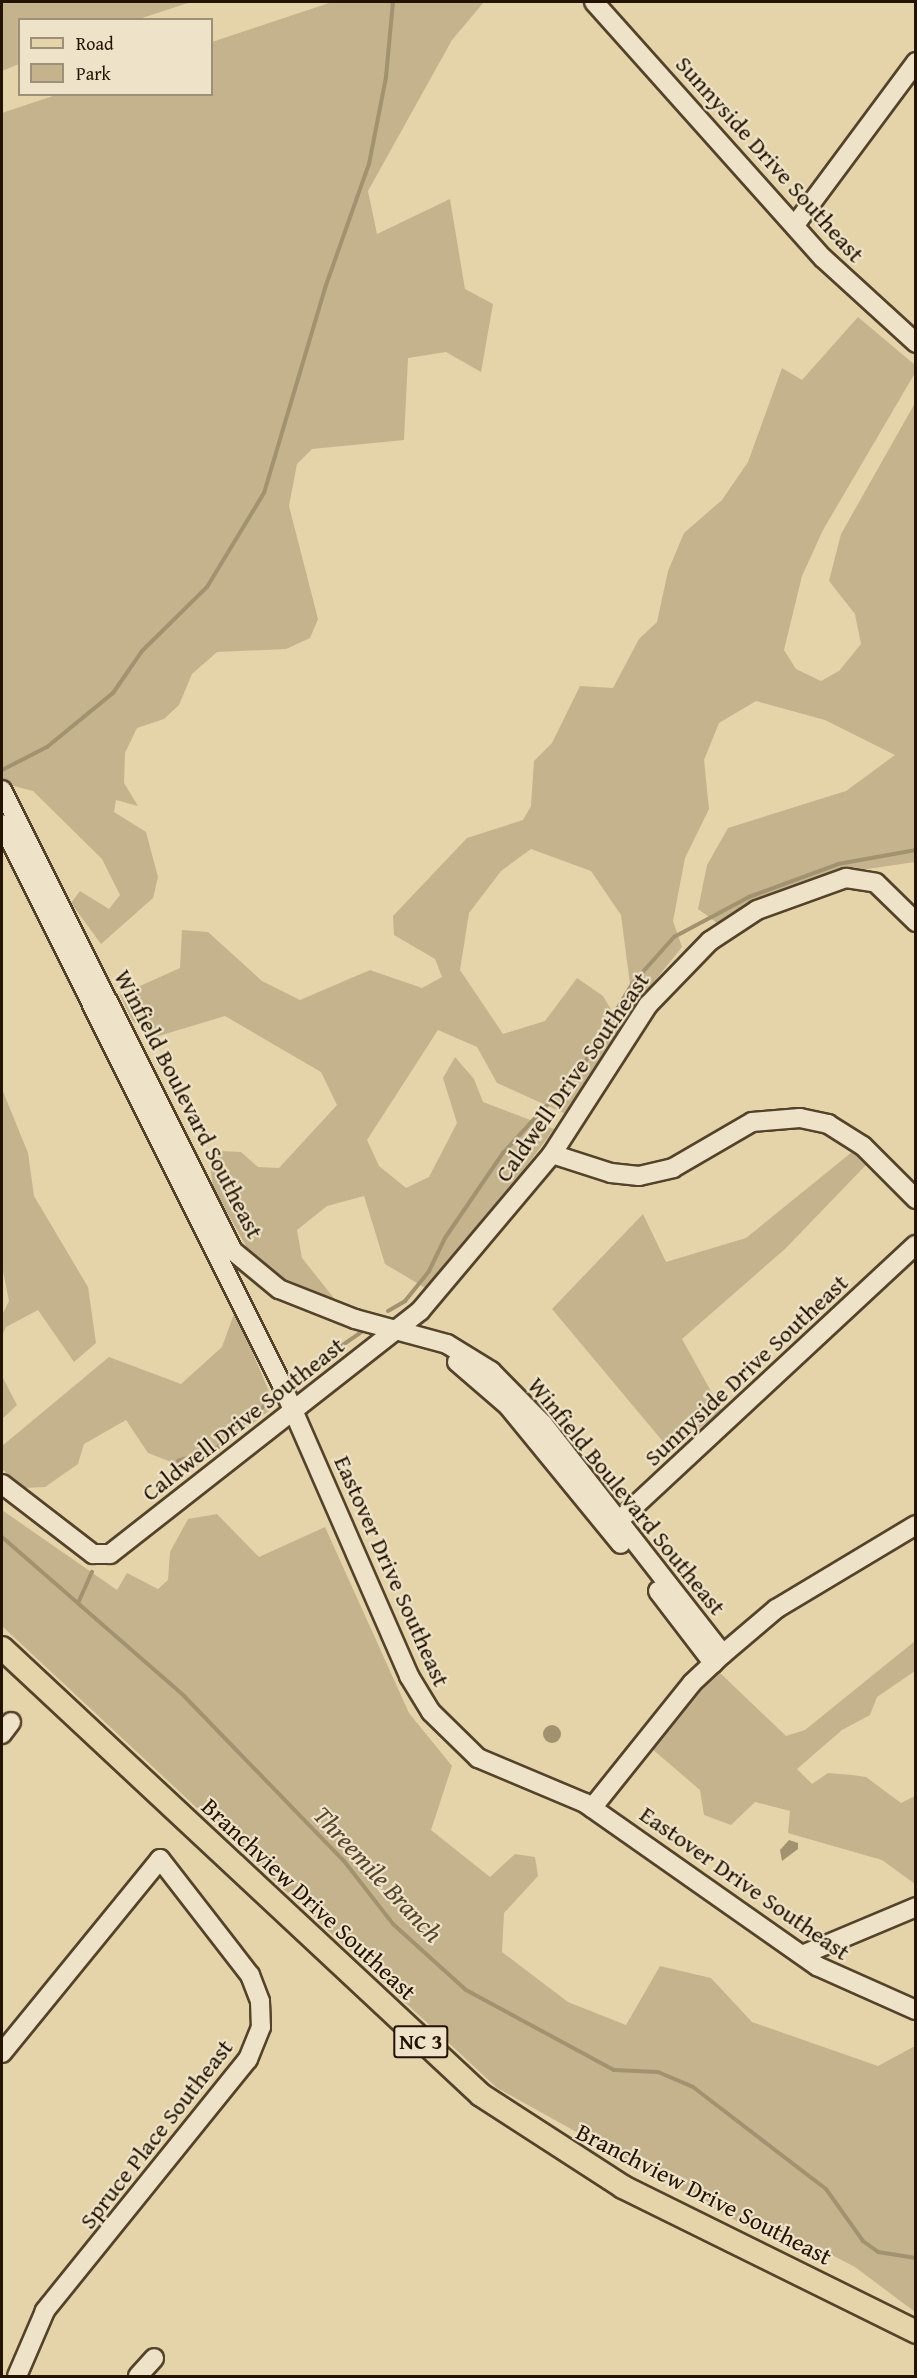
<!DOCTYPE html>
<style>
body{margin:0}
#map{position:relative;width:917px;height:2378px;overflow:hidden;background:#e5d4aa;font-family:"Gentium Book Plus",serif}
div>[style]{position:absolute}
.green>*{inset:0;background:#c4b38d}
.water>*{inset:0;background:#a39270}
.round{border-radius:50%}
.stream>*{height:4px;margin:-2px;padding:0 2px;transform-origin:2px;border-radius:2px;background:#a39270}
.roads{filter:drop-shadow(2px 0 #54432a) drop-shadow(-2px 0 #54432a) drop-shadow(0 2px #54432a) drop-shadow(0 -2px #54432a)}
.minor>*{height:18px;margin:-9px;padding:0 9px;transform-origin:9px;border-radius:9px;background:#eee3c8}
.major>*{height:22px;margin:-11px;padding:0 11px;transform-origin:11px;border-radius:11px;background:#e5d4aa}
span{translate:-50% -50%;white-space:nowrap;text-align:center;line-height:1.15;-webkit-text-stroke:4.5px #eee3c8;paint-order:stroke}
.shield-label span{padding:2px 4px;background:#eee3c8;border:2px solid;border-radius:4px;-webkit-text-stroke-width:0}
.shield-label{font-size:22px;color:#231300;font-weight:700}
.street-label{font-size:24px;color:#231300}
.water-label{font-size:26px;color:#56462d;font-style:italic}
.frame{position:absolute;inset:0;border:3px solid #231300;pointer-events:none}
.legend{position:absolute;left:18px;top:18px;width:195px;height:78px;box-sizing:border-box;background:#eee3c8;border:2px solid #9d9078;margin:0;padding:8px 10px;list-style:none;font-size:18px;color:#231300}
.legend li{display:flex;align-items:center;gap:12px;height:30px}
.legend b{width:30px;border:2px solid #9d9078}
</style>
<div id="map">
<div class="green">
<div style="clip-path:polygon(2px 2px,191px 2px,139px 19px,20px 20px,19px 64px,2px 71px)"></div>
<div style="clip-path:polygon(332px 2px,484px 2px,452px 40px,368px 191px,377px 234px,450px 199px,465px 289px,493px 304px,481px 372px,446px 352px,408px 358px,404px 440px,312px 449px,297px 464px,289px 506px,318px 619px,310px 638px,286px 649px,217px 652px,192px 674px,179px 705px,164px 719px,137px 728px,125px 753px,124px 783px,138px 806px,116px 800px,114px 812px,146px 832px,158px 877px,153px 898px,101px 944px,71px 903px,80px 891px,109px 909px,120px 895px,102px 859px,33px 791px,2px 783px,2px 113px,56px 95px,212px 94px,212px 42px)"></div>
<div style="clip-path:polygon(858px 317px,915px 365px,915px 373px,823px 530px,802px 576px,784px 650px,796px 669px,821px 681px,839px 671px,861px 644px,855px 614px,829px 581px,841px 534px,915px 403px,915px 862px,833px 874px,717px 923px,698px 909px,707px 865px,728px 828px,846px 791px,895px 755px,825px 720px,756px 701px,719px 723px,704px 760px,709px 809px,685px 858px,673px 921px,682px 947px,633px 1008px,621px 915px,591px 871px,531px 849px,501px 871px,469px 913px,460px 970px,503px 1034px,545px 1021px,577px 978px,603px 996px,624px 1031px,568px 1115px,497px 1083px,477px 1047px,438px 1030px,367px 1140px,379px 1166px,406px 1188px,429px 1177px,457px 1123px,443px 1078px,455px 1057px,474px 1079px,483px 1102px,554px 1129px,469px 1244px,427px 1289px,385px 1264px,364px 1196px,327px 1206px,297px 1230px,302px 1258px,337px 1302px,281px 1277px,252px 1257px,213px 1187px,210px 1165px,220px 1151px,241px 1152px,258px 1167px,279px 1168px,337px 1105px,321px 1072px,225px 1016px,152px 1038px,132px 1020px,120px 995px,180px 968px,182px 930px,208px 932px,262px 981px,300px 1000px,370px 970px,422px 988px,442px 977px,435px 959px,394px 935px,393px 916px,467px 838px,523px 820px,531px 806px,534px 761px,552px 743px,580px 686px,613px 688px,639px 639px,657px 622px,668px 571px,684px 533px,722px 500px,748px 462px,782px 368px,802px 380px)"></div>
<div style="clip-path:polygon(2px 1089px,28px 1153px,34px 1196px,88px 1287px,96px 1343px,74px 1362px,38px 1310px,6px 1327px,2px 1336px,2px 1315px,9px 1301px,2px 1266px)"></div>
<div style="clip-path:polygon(852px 1152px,866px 1165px,785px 1249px,682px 1339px,722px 1411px,670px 1450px,552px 1309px,643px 1214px,666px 1262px,746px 1238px)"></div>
<div style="clip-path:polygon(235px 1311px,275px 1406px,192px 1470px,148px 1453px,126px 1420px,84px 1444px,78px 1464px,45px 1487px,23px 1488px,2px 1469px,2px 1446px,109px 1357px,181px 1384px,222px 1347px)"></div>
<div style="clip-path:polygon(2px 1376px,17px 1405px,2px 1419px)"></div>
<div style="clip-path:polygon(2px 1510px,117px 1590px,127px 1573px,158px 1589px,168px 1580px,170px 1552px,188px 1519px,217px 1514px,259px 1557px,325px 1527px,409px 1713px,452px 1766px,431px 1830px,490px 1877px,515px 1854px,535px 1857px,538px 1876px,504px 1913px,502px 1952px,568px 2002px,626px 2025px,660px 1966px,711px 1978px,752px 2022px,878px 2066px,915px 2046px,915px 2312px,855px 2267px,805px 2241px,755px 2231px,497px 2088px,2px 1626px)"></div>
<div style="clip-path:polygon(915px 1641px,915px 1671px,877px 1697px,870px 1715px,842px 1730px,797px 1769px,812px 1784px,828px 1773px,852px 1775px,866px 1777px,901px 1803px,915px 1796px,915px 1884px,882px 1860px,788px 1833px,790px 1811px,755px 1802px,731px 1825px,704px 1815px,700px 1790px,651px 1748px,718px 1671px,786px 1736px,805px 1730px)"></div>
</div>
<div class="water">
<div class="round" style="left:543px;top:1725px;width:18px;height:18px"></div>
<div style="clip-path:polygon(789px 1840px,798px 1843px,798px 1849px,782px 1861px,780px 1850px)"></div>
</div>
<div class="stream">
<div style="left:2px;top:770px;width:51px;rotate:-27.1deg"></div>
<div style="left:47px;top:747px;width:85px;rotate:-39.3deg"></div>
<div style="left:113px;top:693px;width:51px;rotate:-55.4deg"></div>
<div style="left:142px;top:651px;width:91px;rotate:-44.6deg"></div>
<div style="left:207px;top:587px;width:110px;rotate:-58.8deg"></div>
<div style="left:264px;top:493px;width:214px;rotate:-73.4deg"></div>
<div style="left:325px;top:288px;width:132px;rotate:-70.5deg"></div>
<div style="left:369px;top:164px;width:89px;rotate:-78.9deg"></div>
<div style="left:386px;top:77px;width:75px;rotate:-84.7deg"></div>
<div style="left:388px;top:1311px;width:20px;rotate:-30deg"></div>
<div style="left:405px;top:1301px;width:38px;rotate:-51deg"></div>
<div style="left:429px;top:1271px;width:37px;rotate:-64deg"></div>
<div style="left:445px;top:1238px;width:103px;rotate:-55.7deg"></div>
<div style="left:503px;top:1153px;width:117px;rotate:-47.4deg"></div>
<div style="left:582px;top:1067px;width:97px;rotate:-58.9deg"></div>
<div style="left:632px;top:984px;width:63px;rotate:-48.2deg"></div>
<div style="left:674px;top:937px;width:85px;rotate:-28.1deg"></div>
<div style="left:749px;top:897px;width:95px;rotate:-20.3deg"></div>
<div style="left:838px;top:864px;width:79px;rotate:-10.2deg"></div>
<div style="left:296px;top:1377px;width:81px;rotate:-34.5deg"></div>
<div style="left:178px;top:1461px;width:40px;rotate:-18deg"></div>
<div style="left:216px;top:1449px;width:75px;rotate:-41.8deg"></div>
<div style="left:2px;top:1537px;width:242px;rotate:41.1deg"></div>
<div style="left:184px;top:1696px;width:230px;rotate:45.9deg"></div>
<div style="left:344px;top:1861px;width:80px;rotate:52.1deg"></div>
<div style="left:393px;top:1924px;width:98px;rotate:42.1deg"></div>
<div style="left:466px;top:1990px;width:168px;rotate:28.4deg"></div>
<div style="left:614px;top:2070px;width:44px;rotate:2.6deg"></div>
<div style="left:658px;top:2072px;width:38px;rotate:23deg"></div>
<div style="left:693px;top:2087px;width:168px;rotate:37.5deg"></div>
<div style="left:826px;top:2189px;width:64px;rotate:54.6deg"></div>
<div style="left:863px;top:2241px;width:19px;rotate:36deg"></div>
<div style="left:878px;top:2252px;width:38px;rotate:9deg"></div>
<div style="left:79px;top:1601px;width:32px;rotate:-66deg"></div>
</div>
<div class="roads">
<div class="minor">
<div style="left:594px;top:2px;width:343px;rotate:48.2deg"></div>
<div style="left:823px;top:258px;width:126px;rotate:42.4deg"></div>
<div style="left:795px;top:225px;width:203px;rotate:-53.4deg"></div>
<div style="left:2px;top:790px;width:516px;rotate:63.39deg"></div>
<div style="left:233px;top:1251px;width:60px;rotate:39.6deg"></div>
<div style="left:279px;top:1289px;width:82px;rotate:21.5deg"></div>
<div style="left:355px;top:1319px;width:95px;rotate:15.2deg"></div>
<div style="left:447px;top:1344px;width:52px;rotate:31.5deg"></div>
<div style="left:491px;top:1371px;width:74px;rotate:45.5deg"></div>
<div style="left:543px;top:1424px;width:292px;rotate:52deg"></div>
<div style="left:2px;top:824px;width:627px;rotate:63.48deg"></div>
<div style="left:282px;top:1385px;width:318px;rotate:66.4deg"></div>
<div style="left:409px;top:1676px;width:42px;rotate:58.6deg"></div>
<div style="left:431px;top:1712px;width:66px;rotate:44.4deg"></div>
<div style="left:478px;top:1758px;width:116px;rotate:22.8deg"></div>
<div style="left:585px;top:1803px;width:284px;rotate:35.1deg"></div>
<div style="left:817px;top:1966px;width:108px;rotate:24deg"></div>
<div style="left:552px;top:1154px;width:62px;rotate:17.9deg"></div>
<div style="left:611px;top:1173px;width:28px;rotate:6deg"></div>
<div style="left:639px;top:1176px;width:35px;rotate:-13deg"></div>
<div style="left:673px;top:1168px;width:91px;rotate:-30.2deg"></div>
<div style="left:752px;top:1122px;width:48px;rotate:-4.8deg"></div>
<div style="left:800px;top:1118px;width:29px;rotate:12deg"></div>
<div style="left:828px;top:1124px;width:41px;rotate:32.2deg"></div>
<div style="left:863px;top:1146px;width:75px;rotate:45deg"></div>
<div style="left:457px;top:1362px;width:67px;rotate:40.8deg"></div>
<div style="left:508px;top:1406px;width:178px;rotate:50.7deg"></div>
<div style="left:2px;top:1484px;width:115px;rotate:37.6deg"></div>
<div style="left:93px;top:1554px;width:17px"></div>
<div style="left:110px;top:1554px;width:394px;rotate:-38.1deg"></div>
<div style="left:420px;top:1311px;width:205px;rotate:-49.9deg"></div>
<div style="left:552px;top:1154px;width:177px;rotate:-57.2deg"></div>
<div style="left:648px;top:1005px;width:89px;rotate:-45.9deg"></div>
<div style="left:710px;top:941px;width:56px;rotate:-33.4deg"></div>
<div style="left:757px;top:910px;width:95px;rotate:-19.8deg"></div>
<div style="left:846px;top:878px;width:30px;rotate:9deg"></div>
<div style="left:876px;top:883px;width:56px;rotate:44.3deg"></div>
<div style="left:611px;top:1528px;width:416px;rotate:-42.9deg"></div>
<div style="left:658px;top:1591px;width:91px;rotate:52.6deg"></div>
<div style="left:2px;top:1734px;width:15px;rotate:-53deg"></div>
<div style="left:592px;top:1808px;width:160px;rotate:-51.3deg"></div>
<div style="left:692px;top:1683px;width:42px;rotate:-43.1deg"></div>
<div style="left:723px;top:1654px;width:70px;rotate:-40.3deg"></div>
<div style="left:776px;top:1609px;width:163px;rotate:-31deg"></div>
<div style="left:802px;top:1955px;width:124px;rotate:-22.8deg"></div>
<div style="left:2px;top:2053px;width:250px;rotate:-50.8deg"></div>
<div style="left:160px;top:1859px;width:147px;rotate:52.2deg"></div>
<div style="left:250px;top:1975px;width:28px;rotate:69deg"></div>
<div style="left:260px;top:2001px;width:26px;rotate:88deg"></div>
<div style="left:261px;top:2027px;width:35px;rotate:112deg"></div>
<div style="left:248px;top:2059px;width:324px;rotate:128.9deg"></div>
<div style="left:45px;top:2311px;width:71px;rotate:113.3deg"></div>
<div style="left:138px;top:2376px;width:24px;rotate:-48deg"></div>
</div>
<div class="major">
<div style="left:2px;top:1648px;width:655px;rotate:43.02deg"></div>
<div style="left:481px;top:2095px;width:169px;rotate:32.9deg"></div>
<div style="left:623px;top:2187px;width:327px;rotate:26.3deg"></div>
</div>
</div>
<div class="shield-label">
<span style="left:421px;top:2042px">NC 3</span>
</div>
<div class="street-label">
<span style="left:770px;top:159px;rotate:48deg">Sunnyside Drive Southeast</span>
<span style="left:572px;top:1077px;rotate:-55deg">Caldwell Drive Southeast</span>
<span style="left:189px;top:1104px;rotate:63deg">Winfield Boulevard Southeast</span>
<span style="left:746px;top:1370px;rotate:-43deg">Sunnyside Drive Southeast</span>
<span style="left:243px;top:1419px;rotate:-38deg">Caldwell Drive Southeast</span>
<span style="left:627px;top:1496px;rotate:51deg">Winfield Boulevard Southeast</span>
<span style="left:392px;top:1571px;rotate:66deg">Eastover Drive Southeast</span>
<span style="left:745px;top:1883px;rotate:35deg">Eastover Drive Southeast</span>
<span style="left:309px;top:1899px;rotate:43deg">Branchview Drive Southeast</span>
<span style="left:156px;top:2134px;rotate:-52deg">Spruce Place Southeast</span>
<span style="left:704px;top:2194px;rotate:27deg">Branchview Drive Southeast</span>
</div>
<div class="water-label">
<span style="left:378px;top:1874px;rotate:47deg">Threemile Branch</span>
</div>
<div class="frame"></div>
<ul class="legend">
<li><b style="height:8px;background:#e5d4aa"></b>Road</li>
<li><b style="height:16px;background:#c4b38d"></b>Park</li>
</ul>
</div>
